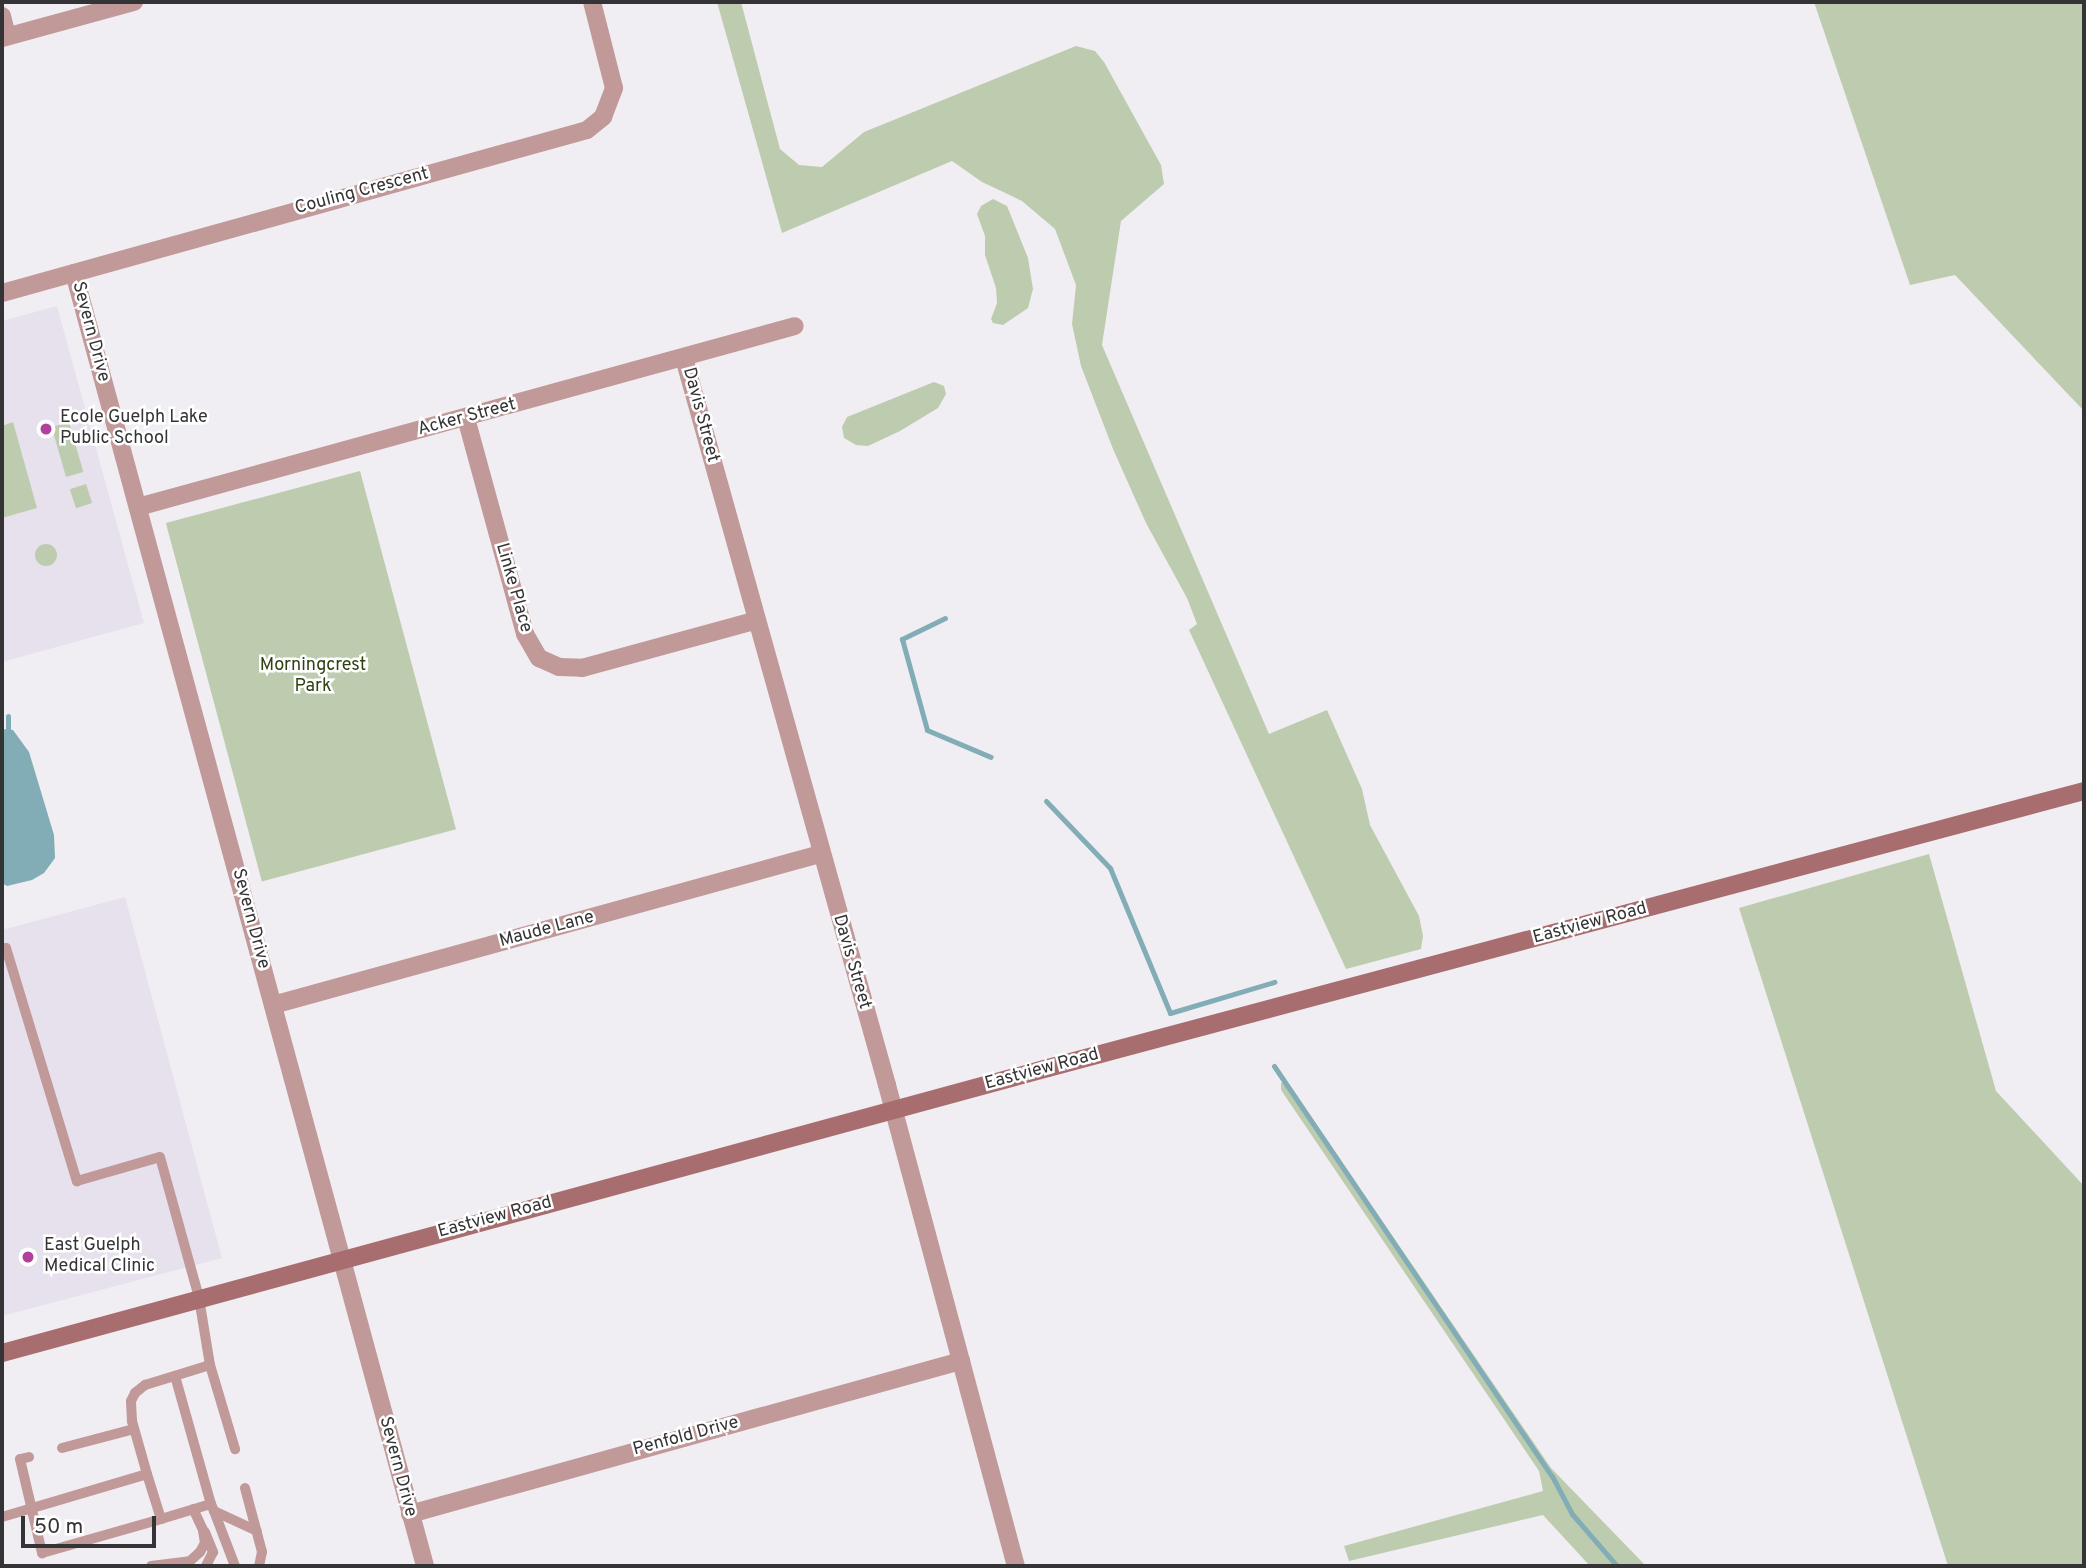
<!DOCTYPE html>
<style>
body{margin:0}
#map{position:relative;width:2086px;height:1568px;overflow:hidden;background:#f0eef3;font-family:Overpass,sans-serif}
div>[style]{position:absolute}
.built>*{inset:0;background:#e7e1ed}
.green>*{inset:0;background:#bdccaf;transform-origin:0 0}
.round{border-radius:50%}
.water>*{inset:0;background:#82adb6}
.stream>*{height:5px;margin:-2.5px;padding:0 2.5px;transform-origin:2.5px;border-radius:2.5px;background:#82adb6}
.lane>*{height:10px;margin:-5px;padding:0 5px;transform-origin:5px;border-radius:5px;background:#c19999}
.street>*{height:18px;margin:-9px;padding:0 9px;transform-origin:9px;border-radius:9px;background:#c19999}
.secondary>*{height:18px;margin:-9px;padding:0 9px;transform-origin:9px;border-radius:9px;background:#a86e6f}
.dots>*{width:19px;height:19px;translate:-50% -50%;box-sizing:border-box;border:4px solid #fff;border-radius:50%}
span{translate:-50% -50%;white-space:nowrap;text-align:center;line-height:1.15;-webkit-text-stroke:5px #fff;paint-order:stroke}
.street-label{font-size:18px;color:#343335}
.poi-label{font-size:18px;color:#343335}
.left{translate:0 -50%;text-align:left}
.park-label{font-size:18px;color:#2e4211}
.frame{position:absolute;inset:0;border:4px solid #343335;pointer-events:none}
.scale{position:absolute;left:21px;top:1516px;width:135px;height:32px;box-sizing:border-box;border:4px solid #343335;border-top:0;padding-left:9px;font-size:21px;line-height:24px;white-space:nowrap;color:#343335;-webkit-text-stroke:5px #fff;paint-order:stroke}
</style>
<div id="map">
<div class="built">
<div style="clip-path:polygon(57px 306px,144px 623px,2px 662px,2px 321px)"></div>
<div style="clip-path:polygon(125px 897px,222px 1258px,2px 1316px,2px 930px)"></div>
</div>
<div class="green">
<div style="clip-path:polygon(717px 2px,741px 2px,780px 149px,799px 165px,822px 167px,864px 132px,1076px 46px,1095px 51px,1104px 62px,1161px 165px,1164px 184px,1121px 221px,1102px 345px,1269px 734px,1327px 710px,1362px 789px,1370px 825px,1419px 916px,1423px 936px,1421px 949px,1346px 969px,1189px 630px,1197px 624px,1187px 598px,1146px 523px,1113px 449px,1081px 366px,1072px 324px,1076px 285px,1055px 229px,1022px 201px,982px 182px,952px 161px,782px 233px)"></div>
<div style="clip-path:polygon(1814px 2px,2084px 2px,2084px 411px,1955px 275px,1910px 285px)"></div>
<div style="clip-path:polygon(993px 199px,1007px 206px,1028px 258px,1033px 289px,1028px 308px,1003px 325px,993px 323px,991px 319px,997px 303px,996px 288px,985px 255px,985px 236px,977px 214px,981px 206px)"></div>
<div style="clip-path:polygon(934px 382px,944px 386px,946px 394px,938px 408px,900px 431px,868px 446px,856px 445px,844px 438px,842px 427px,847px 417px)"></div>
<div style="clip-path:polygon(13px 422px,37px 508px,2px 518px,2px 426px)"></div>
<div style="left:69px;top:422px;width:52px;height:18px;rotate:74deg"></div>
<div style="left:360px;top:471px;width:371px;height:201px;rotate:75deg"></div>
<div style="left:86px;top:484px;width:20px;height:17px;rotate:72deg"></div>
<div class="round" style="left:35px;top:544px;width:22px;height:22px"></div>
<div style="clip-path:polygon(1929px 854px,1996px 1091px,2084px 1186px,2084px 1566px,1948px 1566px,1739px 908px)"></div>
<div style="clip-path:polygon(1286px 1080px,1551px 1468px,1646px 1566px,1590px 1566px,1543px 1515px,1349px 1561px,1344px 1546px,1543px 1491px,1539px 1471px,1281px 1090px,1281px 1083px)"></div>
</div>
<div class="water">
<div style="clip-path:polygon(2px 729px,13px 730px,29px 752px,54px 835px,55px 858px,44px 873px,32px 880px,7px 886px,2px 883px)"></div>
</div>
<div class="stream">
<div style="left:945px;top:618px;width:48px;rotate:154deg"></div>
<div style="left:902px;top:639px;width:94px;rotate:74.6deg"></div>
<div style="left:927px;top:730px;width:69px;rotate:22.9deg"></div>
<div style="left:8px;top:716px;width:14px;rotate:90deg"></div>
<div style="left:1046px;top:801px;width:93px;rotate:46.3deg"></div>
<div style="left:1110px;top:868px;width:157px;rotate:67.5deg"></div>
<div style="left:1170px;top:1013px;width:109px;rotate:-16.6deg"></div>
<div style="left:1274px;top:1066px;width:495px;rotate:55.9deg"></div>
<div style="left:1552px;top:1476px;width:43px;rotate:62.2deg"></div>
<div style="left:1572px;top:1514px;width:69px;rotate:49.1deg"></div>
</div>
<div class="lane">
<div style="left:2px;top:949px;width:4px;rotate:-14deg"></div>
<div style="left:6px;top:948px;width:244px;rotate:73.1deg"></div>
<div style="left:77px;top:1181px;width:86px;rotate:-16.1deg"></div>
<div style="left:160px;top:1157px;width:146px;rotate:74.5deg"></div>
<div style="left:199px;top:1298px;width:68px;rotate:80.7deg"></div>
<div style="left:210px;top:1365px;width:88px;rotate:73.4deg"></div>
<div style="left:175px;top:1376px;width:133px;rotate:74.3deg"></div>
<div style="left:62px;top:1448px;width:74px;rotate:-14.8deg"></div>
<div style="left:29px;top:1457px;width:9px;rotate:167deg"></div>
<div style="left:20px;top:1459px;width:97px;rotate:76.8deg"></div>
<div style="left:42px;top:1553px;width:124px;rotate:-15.9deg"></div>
<div style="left:147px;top:1474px;width:55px;rotate:-105.8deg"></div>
<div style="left:132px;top:1421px;width:20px;rotate:-93deg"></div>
<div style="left:131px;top:1401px;width:9px;rotate:-63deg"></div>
<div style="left:135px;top:1393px;width:13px;rotate:-39deg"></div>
<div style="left:145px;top:1385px;width:68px;rotate:-17.1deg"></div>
<div style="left:245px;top:1488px;width:66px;rotate:75.1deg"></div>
<div style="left:262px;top:1552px;width:14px;rotate:102deg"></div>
<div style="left:214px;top:1511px;width:59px;rotate:69.1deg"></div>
<div style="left:2px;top:1517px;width:151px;rotate:-16.5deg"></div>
<div style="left:147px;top:1474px;width:47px;rotate:72.7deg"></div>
<div style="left:161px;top:1519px;width:52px;rotate:-16.7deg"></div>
<div style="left:211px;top:1504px;width:8px;rotate:67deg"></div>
<div style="left:214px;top:1511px;width:47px;rotate:24.9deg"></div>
<div style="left:205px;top:1532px;width:22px;rotate:68deg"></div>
<div style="left:213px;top:1552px;width:16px;rotate:117deg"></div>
<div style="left:151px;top:1566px;width:39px;rotate:-7deg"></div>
<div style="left:190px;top:1561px;width:13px;rotate:-42deg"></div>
<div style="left:200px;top:1552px;width:10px;rotate:-61deg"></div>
<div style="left:205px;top:1543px;width:13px;rotate:-99deg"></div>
<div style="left:203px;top:1530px;width:23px;rotate:-115deg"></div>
</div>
<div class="street">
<div style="left:2px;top:16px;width:21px;rotate:76deg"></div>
<div style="left:2px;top:38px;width:137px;rotate:-15.3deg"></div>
<div style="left:74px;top:273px;width:1340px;rotate:74.81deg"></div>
<div style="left:2px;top:293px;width:607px;rotate:-15.57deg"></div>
<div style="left:587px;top:130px;width:21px;rotate:-39deg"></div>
<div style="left:603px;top:117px;width:31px;rotate:-69deg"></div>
<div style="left:614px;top:88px;width:89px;rotate:-104.3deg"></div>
<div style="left:684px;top:358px;width:755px;rotate:74.4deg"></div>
<div style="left:887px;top:1085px;width:498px;rotate:75deg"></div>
<div style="left:466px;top:418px;width:224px;rotate:74.7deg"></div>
<div style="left:525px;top:634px;width:28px;rotate:60deg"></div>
<div style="left:539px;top:658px;width:22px;rotate:24deg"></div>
<div style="left:559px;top:667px;width:23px;rotate:2deg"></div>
<div style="left:582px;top:668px;width:181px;rotate:-15.3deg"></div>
<div style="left:138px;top:507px;width:681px;rotate:-15.4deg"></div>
<div style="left:273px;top:1005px;width:567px;rotate:-15.43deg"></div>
<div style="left:410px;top:1514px;width:572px;rotate:-15.52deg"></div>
</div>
<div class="secondary">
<div style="left:2px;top:1353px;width:1084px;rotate:-15.24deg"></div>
<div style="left:1048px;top:1068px;width:1072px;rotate:-14.97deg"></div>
</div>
<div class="dots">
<div style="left:46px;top:429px;background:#b2419d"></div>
<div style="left:28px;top:1257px;background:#b2419d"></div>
</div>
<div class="street-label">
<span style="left:362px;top:192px;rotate:-15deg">Couling Crescent</span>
<span style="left:90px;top:332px;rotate:75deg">Severn Drive</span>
<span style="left:700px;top:415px;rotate:75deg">Davis Street</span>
<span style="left:467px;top:418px;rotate:-15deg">Acker Street</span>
<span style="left:513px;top:588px;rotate:74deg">Linke Place</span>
<span style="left:250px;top:919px;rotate:75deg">Severn Drive</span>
<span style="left:1590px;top:924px;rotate:-15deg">Eastview Road</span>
<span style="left:547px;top:930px;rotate:-15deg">Maude Lane</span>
<span style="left:851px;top:962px;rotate:74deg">Davis Street</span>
<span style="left:1042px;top:1070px;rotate:-15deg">Eastview Road</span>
<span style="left:495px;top:1218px;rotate:-15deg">Eastview Road</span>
<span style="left:686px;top:1437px;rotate:-15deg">Penfold Drive</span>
<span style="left:397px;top:1467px;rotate:75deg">Severn Drive</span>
</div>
<div class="poi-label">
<span class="left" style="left:60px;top:429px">Ecole Guelph Lake<br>Public School</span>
<span class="left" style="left:44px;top:1257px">East Guelph<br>Medical Clinic</span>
</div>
<div class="park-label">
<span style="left:313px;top:677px">Morningcrest<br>Park</span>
</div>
<div class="frame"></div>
<div class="scale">50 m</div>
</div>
